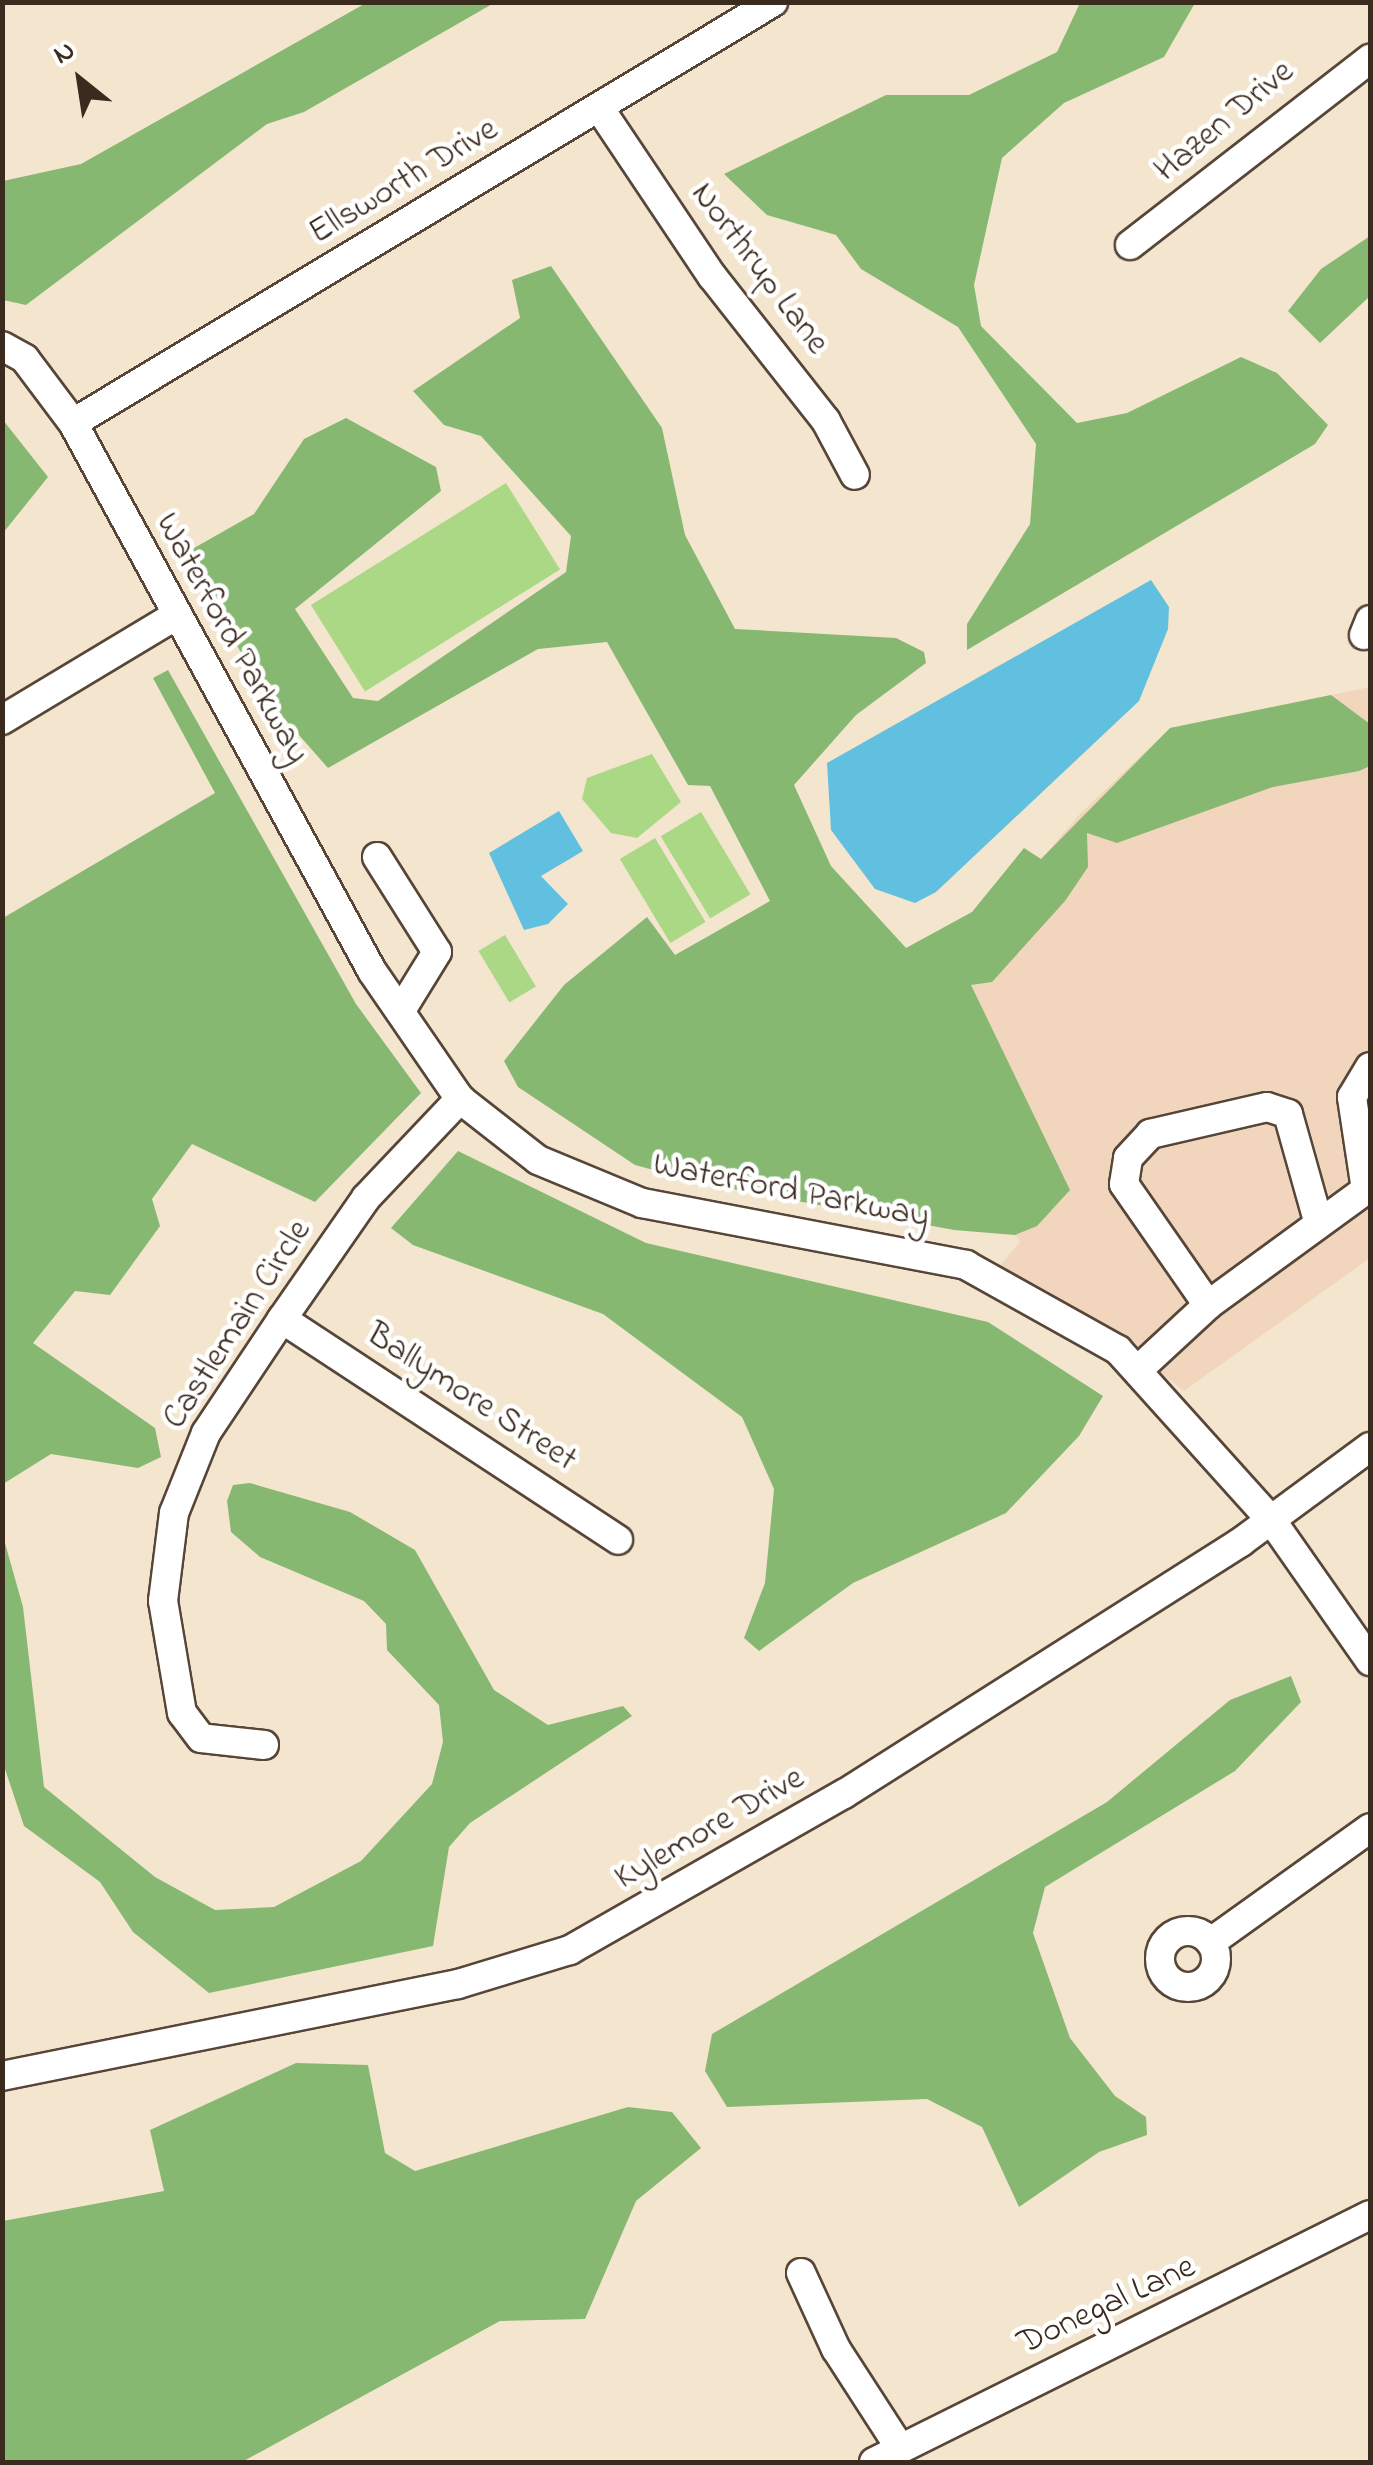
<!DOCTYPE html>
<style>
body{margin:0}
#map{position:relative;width:1373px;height:2465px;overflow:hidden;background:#f4e6ce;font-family:"Indie Flower",sans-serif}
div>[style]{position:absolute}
.built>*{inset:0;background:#f1d5bd}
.green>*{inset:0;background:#aad885;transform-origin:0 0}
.forest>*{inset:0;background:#87b872}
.water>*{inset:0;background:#61bfdf}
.roads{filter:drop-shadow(2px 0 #574638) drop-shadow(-2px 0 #574638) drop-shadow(0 2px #574638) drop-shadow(0 -2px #574638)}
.minor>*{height:28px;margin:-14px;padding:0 14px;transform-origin:14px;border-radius:14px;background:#fff}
.minor>.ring{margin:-14px;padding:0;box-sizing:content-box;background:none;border:28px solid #fff;border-radius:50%}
span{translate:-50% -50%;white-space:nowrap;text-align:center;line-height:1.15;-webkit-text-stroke:9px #fff;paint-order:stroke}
.street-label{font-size:35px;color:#3b2a1e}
.frame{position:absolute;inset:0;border:5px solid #3b2a1e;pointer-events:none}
.north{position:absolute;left:30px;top:30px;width:100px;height:100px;-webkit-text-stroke:8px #fff;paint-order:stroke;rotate:330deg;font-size:28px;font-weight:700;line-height:40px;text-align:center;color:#3b2a1e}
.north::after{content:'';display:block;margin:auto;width:35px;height:45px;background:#3b2a1e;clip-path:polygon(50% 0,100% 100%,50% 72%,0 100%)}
</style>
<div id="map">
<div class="built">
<div style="clip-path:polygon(1370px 687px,1370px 1258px,1184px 1391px,1084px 1313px,997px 1269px,1020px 1242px,886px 1040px,1079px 815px,1170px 728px)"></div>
</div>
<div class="green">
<div style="left:506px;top:483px;width:102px;height:230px;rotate:58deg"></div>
<div style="clip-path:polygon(652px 754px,681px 802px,637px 838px,611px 833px,582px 799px,587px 778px)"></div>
<div style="left:701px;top:812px;width:96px;height:47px;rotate:59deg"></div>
<div style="left:655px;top:838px;width:98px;height:41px;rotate:59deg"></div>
<div style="left:505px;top:935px;width:60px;height:31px;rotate:59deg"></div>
</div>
<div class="forest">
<div style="clip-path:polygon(366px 3px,494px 3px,304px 112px,267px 124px,26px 305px,3px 300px,3px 181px,81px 164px)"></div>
<div style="clip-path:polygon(1080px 3px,1195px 3px,1164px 57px,1064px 103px,1002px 158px,974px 285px,981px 326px,1077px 423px,1127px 413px,1241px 357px,1277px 373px,1328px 425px,1315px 444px,967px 650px,967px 624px,1030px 524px,1036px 444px,958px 327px,861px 269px,836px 235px,767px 215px,724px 174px,886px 95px,969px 95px,1057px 52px)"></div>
<div style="clip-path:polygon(1370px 236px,1370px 296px,1320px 343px,1288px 311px,1321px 269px)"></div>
<div style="clip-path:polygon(551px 266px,662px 428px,685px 535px,735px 629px,896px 638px,924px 652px,926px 663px,856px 715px,794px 785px,831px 866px,906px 948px,972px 912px,1024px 848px,1041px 859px,1170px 728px,1331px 695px,1370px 724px,1370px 766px,1359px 771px,1273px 787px,1117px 843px,1087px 833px,1088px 867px,1065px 901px,992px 982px,971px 985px,1070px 1190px,1037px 1226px,1015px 1235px,954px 1230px,706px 1184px,635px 1165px,518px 1087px,504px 1061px,564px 985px,647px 917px,675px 955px,770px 901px,710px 786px,688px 785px,607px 642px,538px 649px,328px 768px,269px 701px,210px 599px,187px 552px,254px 514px,304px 439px,346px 418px,436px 467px,441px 491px,295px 609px,353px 698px,378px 701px,566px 572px,571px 536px,481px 436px,444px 425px,413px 391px,520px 318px,512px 280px)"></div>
<div style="clip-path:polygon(3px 420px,48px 477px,3px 533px,2px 533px)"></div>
<div style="clip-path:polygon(168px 670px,356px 1004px,421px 1093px,315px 1202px,192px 1144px,152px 1199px,160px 1226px,110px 1295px,75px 1291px,33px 1343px,155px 1428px,161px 1457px,138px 1468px,51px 1454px,3px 1484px,3px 918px,215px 793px,153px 678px)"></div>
<div style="clip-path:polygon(458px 1151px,646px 1243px,988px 1322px,1103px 1396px,1079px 1436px,1006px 1513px,853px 1583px,759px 1651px,744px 1638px,765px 1583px,774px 1489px,742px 1417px,603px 1314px,413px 1245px,391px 1228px)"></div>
<div style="clip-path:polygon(250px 1483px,350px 1512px,415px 1550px,494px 1690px,548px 1725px,623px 1706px,632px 1716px,470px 1823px,449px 1847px,433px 1946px,209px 1993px,133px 1932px,100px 1882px,24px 1826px,3px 1763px,3px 1536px,23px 1607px,44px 1787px,155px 1877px,215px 1910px,274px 1907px,361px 1861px,432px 1784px,443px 1742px,439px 1705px,387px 1650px,386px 1624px,364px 1601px,260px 1557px,231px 1532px,227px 1501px,233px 1485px)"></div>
<div style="clip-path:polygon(1291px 1676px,1301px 1702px,1235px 1771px,1045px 1887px,1033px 1933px,1070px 2038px,1115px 2096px,1146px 2117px,1147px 2135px,1099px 2152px,1019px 2207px,982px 2127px,927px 2099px,727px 2107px,705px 2071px,712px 2034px,1107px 1802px,1230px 1700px)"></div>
<div style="clip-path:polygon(296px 2063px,368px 2065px,385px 2153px,415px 2171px,628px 2107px,672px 2112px,701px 2148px,636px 2201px,585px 2319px,500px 2321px,242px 2462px,3px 2462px,3px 2221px,164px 2191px,150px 2130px)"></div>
</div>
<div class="water">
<div style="clip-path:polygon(1151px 580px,1169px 607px,1168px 629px,1139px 701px,936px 892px,915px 903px,875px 889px,831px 830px,827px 763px)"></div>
<div style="clip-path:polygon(559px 811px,583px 851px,541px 876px,568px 904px,548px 924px,524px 930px,489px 853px)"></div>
</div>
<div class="roads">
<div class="minor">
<div style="left:600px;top:109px;width:201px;rotate:56.2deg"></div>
<div style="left:712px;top:276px;width:184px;rotate:51.8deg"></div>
<div style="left:826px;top:421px;width:61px;rotate:61.8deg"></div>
<div style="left:1130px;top:245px;width:304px;rotate:-37.8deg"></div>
<div style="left:2px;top:346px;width:26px;rotate:29deg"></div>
<div style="left:25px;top:359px;width:80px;rotate:53.1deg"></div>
<div style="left:73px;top:423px;width:624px;rotate:61.38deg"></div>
<div style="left:372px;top:971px;width:155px;rotate:55.5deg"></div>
<div style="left:460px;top:1099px;width:99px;rotate:38deg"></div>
<div style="left:538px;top:1160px;width:113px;rotate:22.5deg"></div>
<div style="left:642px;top:1203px;width:330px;rotate:10.8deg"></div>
<div style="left:966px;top:1265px;width:174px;rotate:29.2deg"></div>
<div style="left:1118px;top:1350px;width:230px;rotate:48deg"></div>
<div style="left:1272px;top:1521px;width:171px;rotate:55deg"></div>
<div style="left:73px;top:423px;width:817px;rotate:-31.02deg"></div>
<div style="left:1364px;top:635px;width:16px;rotate:-68deg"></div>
<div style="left:2px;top:720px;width:198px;rotate:-31deg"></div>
<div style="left:377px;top:857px;width:112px;rotate:57.7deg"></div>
<div style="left:437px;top:952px;width:70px;rotate:121.7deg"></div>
<div style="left:1366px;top:1190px;width:94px;rotate:-98.6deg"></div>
<div style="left:1352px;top:1097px;width:35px;rotate:-59deg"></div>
<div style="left:1208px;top:1305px;width:147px;rotate:-124.8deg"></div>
<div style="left:1124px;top:1184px;width:26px;rotate:-81deg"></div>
<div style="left:1128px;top:1158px;width:33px;rotate:-47deg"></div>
<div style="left:1150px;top:1134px;width:120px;rotate:-13deg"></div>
<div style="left:1267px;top:1107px;width:22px;rotate:18deg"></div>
<div style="left:1288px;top:1114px;width:114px;rotate:74.3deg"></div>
<div style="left:282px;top:1319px;width:402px;rotate:33.3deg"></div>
<div style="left:1139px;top:1369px;width:94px;rotate:-42.8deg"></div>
<div style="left:1208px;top:1305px;width:200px;rotate:-36.1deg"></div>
<div style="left:264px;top:1745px;width:63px;rotate:-173.7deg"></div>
<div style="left:201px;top:1738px;width:31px;rotate:-127deg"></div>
<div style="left:182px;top:1713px;width:114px;rotate:-99.6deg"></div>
<div style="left:163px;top:1601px;width:89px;rotate:-82.9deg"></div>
<div style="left:174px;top:1513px;width:86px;rotate:-68.2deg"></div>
<div style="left:206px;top:1433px;width:137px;rotate:-56.3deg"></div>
<div style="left:282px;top:1319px;width:147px;rotate:-55.2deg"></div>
<div style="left:366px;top:1198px;width:137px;rotate:-46.5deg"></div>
<div class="ring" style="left:1160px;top:1931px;width:28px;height:28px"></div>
<div style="left:1211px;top:1942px;width:196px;rotate:-35.6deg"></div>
<div style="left:2px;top:2076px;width:465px;rotate:-11.4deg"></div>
<div style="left:458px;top:1984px;width:117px;rotate:-16.9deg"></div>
<div style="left:570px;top:1950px;width:315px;rotate:-29.7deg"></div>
<div style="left:844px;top:1794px;width:470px;rotate:-32.4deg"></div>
<div style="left:1241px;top:1542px;width:160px;rotate:-36.4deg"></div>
<div style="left:801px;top:2273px;width:84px;rotate:65.3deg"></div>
<div style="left:836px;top:2349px;width:118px;rotate:57.1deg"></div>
<div style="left:874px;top:2462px;width:554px;rotate:-26.47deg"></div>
</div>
</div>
<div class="street-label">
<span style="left:1225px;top:122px;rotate:-40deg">Hazen Drive</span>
<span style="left:404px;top:182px;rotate:-31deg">Ellsworth Drive</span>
<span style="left:759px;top:269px;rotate:53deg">Northrup Lane</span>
<span style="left:231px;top:639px;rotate:61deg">Waterford Parkway</span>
<span style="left:791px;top:1192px;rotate:11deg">Waterford Parkway</span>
<span style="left:238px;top:1325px;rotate:-57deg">Castlemain Circle</span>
<span style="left:471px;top:1398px;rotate:33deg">Ballymore Street</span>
<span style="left:710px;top:1829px;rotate:-30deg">Kylemore Drive</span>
<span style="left:1107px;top:2306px;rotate:-25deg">Donegal Lane</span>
</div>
<div class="frame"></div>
<div class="north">N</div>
</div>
